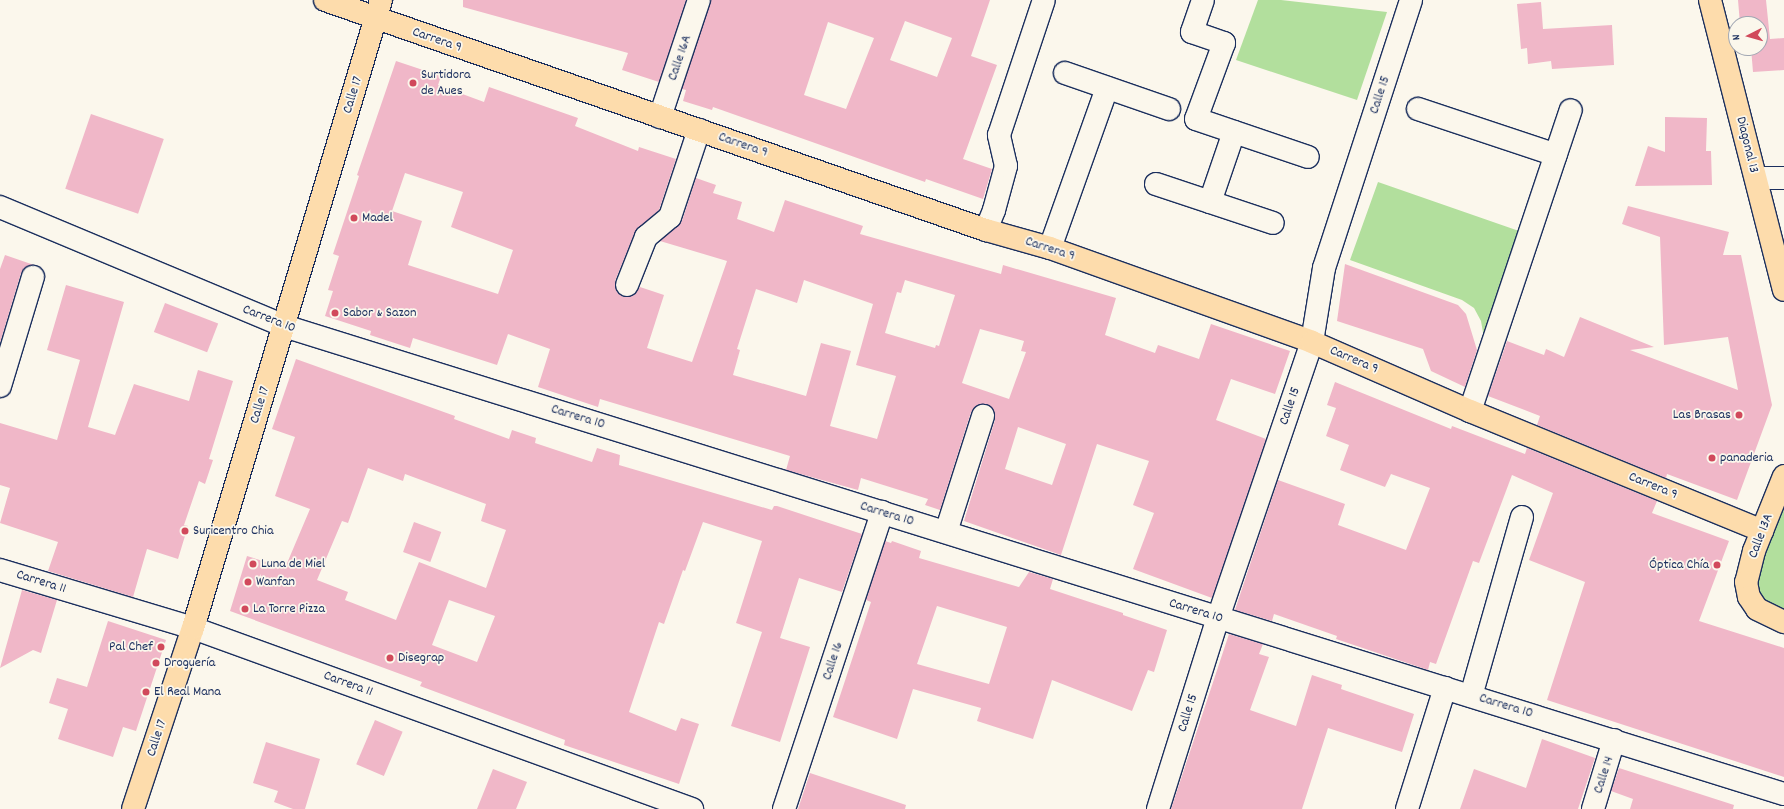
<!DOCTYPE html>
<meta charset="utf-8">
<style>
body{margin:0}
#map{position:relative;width:1784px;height:809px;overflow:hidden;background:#fbf7ec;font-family:Dekko,sans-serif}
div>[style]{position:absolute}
.green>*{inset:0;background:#b2df9d}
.building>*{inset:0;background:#f0b7c8;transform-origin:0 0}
.roads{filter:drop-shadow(1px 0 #1b2f5e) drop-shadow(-1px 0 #1b2f5e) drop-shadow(0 1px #1b2f5e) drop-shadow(0 -1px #1b2f5e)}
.minor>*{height:22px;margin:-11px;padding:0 11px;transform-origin:11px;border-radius:11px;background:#fbf7ec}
.major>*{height:22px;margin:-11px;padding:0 11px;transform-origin:11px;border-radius:11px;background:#fddcac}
.dots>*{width:11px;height:11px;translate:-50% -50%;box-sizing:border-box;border:2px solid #fbf7ec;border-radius:50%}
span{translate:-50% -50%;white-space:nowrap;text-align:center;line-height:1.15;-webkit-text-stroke:3.5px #fbf7ec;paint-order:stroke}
.street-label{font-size:14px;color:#1b2f5e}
.poi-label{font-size:14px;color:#1b2f5e}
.left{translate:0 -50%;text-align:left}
.right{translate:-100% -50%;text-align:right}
.north{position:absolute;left:1728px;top:16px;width:40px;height:40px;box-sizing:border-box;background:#fbf7ec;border:1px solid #a1a7b3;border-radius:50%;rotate:264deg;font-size:11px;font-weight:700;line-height:16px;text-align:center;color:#1b2f5e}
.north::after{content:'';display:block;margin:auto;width:14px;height:18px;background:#d1495b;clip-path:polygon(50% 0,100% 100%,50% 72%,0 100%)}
</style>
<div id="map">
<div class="green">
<div style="clip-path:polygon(1258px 0,1281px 0,1387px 12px,1357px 100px,1236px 60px)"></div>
<div style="clip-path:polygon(1378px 182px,1519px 231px,1484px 338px,1481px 321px,1474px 308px,1462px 300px,1350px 260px)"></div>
<div style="clip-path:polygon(1784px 496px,1784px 615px,1760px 600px,1755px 577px)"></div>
</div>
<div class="building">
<div style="clip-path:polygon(463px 0,686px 0,659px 82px,622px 70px,628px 53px,463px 7px)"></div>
<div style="clip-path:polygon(evenodd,711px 0,990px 0,971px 56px,997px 65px,963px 159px,992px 169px,983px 199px,926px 179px,925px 182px,713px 107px,712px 110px,683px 101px,686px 90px,682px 89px,711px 0,905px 21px,952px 38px,937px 77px,890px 60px,905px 21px,711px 0,828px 22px,874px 38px,846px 109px,804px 95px,828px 22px)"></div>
<div style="clip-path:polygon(1738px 0,1766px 0,1770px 39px,1784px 38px,1784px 70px,1753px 72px,1751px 48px,1760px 48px,1760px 24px,1740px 24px)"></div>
<div style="clip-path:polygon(1541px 2px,1543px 29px,1612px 25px,1614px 65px,1552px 69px,1551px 61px,1528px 64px,1527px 48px,1521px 49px,1517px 4px)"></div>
<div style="clip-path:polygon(evenodd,396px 61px,441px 76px,438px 85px,484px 102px,489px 87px,578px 118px,575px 126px,638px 151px,639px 147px,676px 159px,659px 210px,635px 232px,615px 281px,617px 292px,623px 297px,634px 295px,640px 287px,664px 295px,647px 348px,692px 362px,727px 261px,660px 241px,682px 221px,696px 178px,716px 185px,713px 193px,742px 202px,737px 219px,774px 232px,785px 200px,863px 226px,860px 234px,1001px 274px,1003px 265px,1116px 298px,1105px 335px,1155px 353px,1158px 345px,1199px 359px,1211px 324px,1290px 351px,1275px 394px,1231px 379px,1216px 420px,1266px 439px,1212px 598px,1133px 569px,1154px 513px,1133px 505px,1149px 461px,1097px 444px,1061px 555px,964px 521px,995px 420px,992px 408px,986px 404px,975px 407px,971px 412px,940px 510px,925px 505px,928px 499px,861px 478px,858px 490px,786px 470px,790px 456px,600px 399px,598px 407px,538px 387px,550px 349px,508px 334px,497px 365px,413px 338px,410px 348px,370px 335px,371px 331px,325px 316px,333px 291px,328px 290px,339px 256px,333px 254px,359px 176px,357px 175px,396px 61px,405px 173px,463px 192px,451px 227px,513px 250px,498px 294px,408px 265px,422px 221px,392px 211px,405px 173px,396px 61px,804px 280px,873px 304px,856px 365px,896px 376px,877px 439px,830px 426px,851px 351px,821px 343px,806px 396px,733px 375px,740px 350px,737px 349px,756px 289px,797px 303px,804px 280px,396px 61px,905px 280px,955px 295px,939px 346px,936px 345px,935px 348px,885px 333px,897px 292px,901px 293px,905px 280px,396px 61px,980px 329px,1024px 341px,1021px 351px,1026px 352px,1009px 399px,962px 383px,980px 329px,396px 61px,1018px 427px,1066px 444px,1052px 485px,1005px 469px,1018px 427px)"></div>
<div style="left:91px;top:114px;width:77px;height:79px;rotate:19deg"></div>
<div style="clip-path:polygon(1665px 117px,1707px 118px,1706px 151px,1711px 151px,1712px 185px,1635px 186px,1648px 146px,1665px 152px)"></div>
<div style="clip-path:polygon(1628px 206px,1729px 232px,1723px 255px,1741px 255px,1772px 405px,1737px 500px,1667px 474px,1666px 478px,1537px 425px,1540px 416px,1488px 396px,1507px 341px,1544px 355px,1546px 349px,1564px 357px,1580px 317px,1654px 347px,1630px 350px,1738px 390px,1728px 337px,1664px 345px,1660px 237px,1622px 224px)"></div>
<div style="clip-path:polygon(5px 255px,34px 265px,25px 268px,21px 273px,0 343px,0 269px)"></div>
<div style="clip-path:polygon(1345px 264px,1458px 305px,1466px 314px,1477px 350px,1465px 387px,1431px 371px,1423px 349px,1337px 321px)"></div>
<div style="clip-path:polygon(66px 285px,124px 302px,88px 427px,115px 435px,134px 384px,189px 401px,198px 370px,233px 381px,209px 459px,213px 460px,205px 484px,199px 481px,184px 525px,188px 526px,178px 559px,147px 549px,133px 597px,48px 571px,58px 542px,0 523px,10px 488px,0 485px,0 423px,57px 440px,80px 360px,47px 350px)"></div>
<div style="left:165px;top:303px;width:57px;height:31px;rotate:21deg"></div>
<div style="clip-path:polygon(evenodd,296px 359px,455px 416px,454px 419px,509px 439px,512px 430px,536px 438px,535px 443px,592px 462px,597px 448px,620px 455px,619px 465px,772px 510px,774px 506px,777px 506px,862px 534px,842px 592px,799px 578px,780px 638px,810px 647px,780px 742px,731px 726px,762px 632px,736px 623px,762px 541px,703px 522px,685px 571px,683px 570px,664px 624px,659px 622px,629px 712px,676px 731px,681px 718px,699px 724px,679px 784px,564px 745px,565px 740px,420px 686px,422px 682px,230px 611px,247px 556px,285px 568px,310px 509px,275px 496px,295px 437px,272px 429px,296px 359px,368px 468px,403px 481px,405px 474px,486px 504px,481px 521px,506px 530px,486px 588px,419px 562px,396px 620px,345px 600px,348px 592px,317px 580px,342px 521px,348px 523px,368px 468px,296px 359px,449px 600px,495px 616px,477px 662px,432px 645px,449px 600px)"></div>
<div style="clip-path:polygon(1335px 382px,1451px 429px,1452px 426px,1525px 454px,1527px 448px,1657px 501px,1652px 513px,1729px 541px,1699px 621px,1784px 648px,1784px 777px,1547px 700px,1585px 582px,1529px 560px,1553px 493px,1512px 475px,1479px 563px,1473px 561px,1436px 664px,1430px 662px,1428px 670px,1336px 639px,1337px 636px,1274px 614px,1272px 621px,1235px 610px,1278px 480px,1345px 504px,1338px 525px,1406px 550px,1430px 488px,1391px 474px,1385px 487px,1340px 470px,1349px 445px,1326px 436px,1336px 408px,1327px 405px)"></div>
<div style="left:414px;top:522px;width:29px;height:32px;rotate:20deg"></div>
<div style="clip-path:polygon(evenodd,885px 541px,891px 543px,892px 541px,921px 551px,919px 558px,1019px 587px,1029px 572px,1053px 579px,1050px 589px,1123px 613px,1123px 615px,1167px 630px,1154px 672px,1148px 670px,1132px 711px,1052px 680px,1033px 739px,977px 721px,981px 708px,913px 689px,897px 739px,833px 717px,871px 602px,866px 600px,885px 541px,937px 606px,1007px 627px,989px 684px,917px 664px,937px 606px)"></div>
<div style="clip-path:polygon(22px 590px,57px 600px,41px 653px,33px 650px,0 668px)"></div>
<div style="clip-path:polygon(108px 621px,166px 640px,136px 731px,123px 727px,113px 757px,58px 739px,68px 709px,49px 703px,57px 678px,87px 687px)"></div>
<div style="clip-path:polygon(1229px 634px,1263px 644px,1259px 654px,1269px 657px,1250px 710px,1296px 726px,1312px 675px,1342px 685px,1341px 689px,1414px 714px,1402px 752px,1328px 728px,1302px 809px,1171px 809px)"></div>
<div style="left:375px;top:720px;width:30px;height:48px;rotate:23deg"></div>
<div style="clip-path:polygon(1542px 739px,1595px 758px,1578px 809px,1460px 809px,1474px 769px,1526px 788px)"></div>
<div style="clip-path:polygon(266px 742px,320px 759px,305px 809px,293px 809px,274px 802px,278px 791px,253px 783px)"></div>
<div style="clip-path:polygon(1619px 768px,1734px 805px,1733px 809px,1630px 809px,1633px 799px,1611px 791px)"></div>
<div style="clip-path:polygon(493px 769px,527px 782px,516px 809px,477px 809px)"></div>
<div style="clip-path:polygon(810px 773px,906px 805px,905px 809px,798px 809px)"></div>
</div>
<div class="roads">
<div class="minor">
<div style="left:1203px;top:0;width:34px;rotate:109deg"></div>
<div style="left:1192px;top:32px;width:34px;rotate:19deg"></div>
<div style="left:1224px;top:43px;width:81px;rotate:110.2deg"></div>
<div style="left:1196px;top:119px;width:118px;rotate:18.7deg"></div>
<div style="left:1065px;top:73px;width:110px;rotate:19.1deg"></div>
<div style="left:1418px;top:109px;width:145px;rotate:18.4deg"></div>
<div style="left:660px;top:117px;width:123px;rotate:-71.6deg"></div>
<div style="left:1756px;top:178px;width:28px"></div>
<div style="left:1156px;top:184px;width:123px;rotate:18.4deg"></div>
<div style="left:1210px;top:202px;width:74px;rotate:-71.1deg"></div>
<div style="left:0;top:207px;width:308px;rotate:22.7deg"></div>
<div style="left:284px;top:326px;width:1571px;rotate:17.33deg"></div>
<div style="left:986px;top:230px;width:22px;rotate:-68deg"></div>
<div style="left:994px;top:210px;width:46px;rotate:-74.7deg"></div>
<div style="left:1006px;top:166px;width:32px;rotate:-103deg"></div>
<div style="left:999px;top:135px;width:142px;rotate:-71.6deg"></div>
<div style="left:1050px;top:248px;width:170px;rotate:-70.4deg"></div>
<div style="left:627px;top:285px;width:52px;rotate:-68.4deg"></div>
<div style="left:646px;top:237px;width:31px;rotate:-40deg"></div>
<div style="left:670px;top:217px;width:92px;rotate:-71.6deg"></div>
<div style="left:0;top:386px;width:114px;rotate:-73.2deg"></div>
<div style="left:1470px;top:411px;width:317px;rotate:-71.5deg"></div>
<div style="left:946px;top:532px;width:122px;rotate:-72.3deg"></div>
<div style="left:0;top:570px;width:202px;rotate:16.7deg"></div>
<div style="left:193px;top:628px;width:531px;rotate:19.94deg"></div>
<div style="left:1471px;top:696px;width:186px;rotate:-74.1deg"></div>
<div style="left:784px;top:809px;width:313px;rotate:-71.7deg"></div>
<div style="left:1158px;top:809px;width:200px;rotate:-72.6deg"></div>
<div style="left:1218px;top:618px;width:292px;rotate:-71.2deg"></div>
<div style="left:1312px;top:342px;width:75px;rotate:-80.8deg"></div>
<div style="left:1324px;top:268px;width:282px;rotate:-72deg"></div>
<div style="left:1407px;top:809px;width:127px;rotate:-72.6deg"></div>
<div style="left:1593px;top:809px;width:72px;rotate:-73.1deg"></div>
</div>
<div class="major">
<div style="left:325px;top:0;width:700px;rotate:19.19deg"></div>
<div style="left:986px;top:230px;width:66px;rotate:15.7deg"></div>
<div style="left:1050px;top:248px;width:278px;rotate:19.7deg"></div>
<div style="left:1312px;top:342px;width:172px;rotate:23.6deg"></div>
<div style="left:1470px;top:411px;width:316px;rotate:22.3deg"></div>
<div style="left:1710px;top:0;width:299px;rotate:75.7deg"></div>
<div style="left:1784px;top:476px;width:81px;rotate:111.8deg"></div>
<div style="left:1754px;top:551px;width:32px;rotate:104deg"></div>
<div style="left:1746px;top:582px;width:15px;rotate:79deg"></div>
<div style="left:1749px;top:597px;width:14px;rotate:56deg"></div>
<div style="left:1757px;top:609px;width:30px;rotate:26deg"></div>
<div style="left:133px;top:809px;width:191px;rotate:-71.7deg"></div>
<div style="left:193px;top:628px;width:656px;rotate:-73.33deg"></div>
</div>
</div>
<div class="dots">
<div style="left:413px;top:83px;background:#d1495b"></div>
<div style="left:354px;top:218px;background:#d1495b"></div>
<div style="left:335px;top:313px;background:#d1495b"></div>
<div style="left:1739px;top:415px;background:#d1495b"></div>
<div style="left:1712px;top:458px;background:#d1495b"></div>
<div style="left:185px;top:531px;background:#d1495b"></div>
<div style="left:253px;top:564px;background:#d1495b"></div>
<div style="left:1717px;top:565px;background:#d1495b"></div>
<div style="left:248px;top:582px;background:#d1495b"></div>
<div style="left:245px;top:609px;background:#d1495b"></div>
<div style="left:161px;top:647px;background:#d1495b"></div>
<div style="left:390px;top:658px;background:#d1495b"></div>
<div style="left:156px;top:663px;background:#d1495b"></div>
<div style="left:146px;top:692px;background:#d1495b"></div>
</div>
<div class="street-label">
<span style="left:437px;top:40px;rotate:19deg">Carrera 9</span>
<span style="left:680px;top:58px;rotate:-71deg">Calle 16A</span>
<span style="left:353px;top:95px;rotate:-73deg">Calle 17</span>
<span style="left:1380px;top:95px;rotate:-72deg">Calle 15</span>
<span style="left:743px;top:145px;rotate:19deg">Carrera 9</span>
<span style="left:1747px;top:145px;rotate:76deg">Diagonal 13</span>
<span style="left:1050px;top:249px;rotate:18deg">Carrera 9</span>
<span style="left:269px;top:319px;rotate:21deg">Carrera 10</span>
<span style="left:1354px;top:360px;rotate:23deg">Carrera 9</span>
<span style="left:260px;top:405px;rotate:-73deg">Calle 17</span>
<span style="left:1290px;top:406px;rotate:-71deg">Calle 15</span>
<span style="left:578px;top:417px;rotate:17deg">Carrera 10</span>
<span style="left:1653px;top:486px;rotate:22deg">Carrera 9</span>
<span style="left:887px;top:514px;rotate:17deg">Carrera 10</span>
<span style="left:1761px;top:536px;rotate:-69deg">Calle 13A</span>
<span style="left:41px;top:582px;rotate:17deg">Carrera 11</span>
<span style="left:1196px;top:611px;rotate:17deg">Carrera 10</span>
<span style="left:833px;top:661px;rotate:-72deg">Calle 16</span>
<span style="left:348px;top:684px;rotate:20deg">Carrera 11</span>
<span style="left:1506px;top:706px;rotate:17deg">Carrera 10</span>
<span style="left:1188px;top:713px;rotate:-73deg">Calle 15</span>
<span style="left:157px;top:738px;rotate:-72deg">Calle 17</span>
<span style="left:1604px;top:775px;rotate:-72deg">Calle 14</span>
</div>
<div class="poi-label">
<span class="left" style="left:421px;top:83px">Surtidora<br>de Aues</span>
<span class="left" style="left:362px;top:218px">Madel</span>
<span class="left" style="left:343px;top:313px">Sabor &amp; Sazon</span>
<span class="right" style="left:1731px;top:415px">Las Brasas</span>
<span class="left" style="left:1720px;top:458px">panaderia</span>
<span class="left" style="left:193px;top:531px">Suricentro Chia</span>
<span class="left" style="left:261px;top:564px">Luna de Miel</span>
<span class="right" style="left:1709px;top:565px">Óptica Chía</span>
<span class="left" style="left:256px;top:582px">Wanfan</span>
<span class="left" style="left:253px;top:609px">La Torre Pizza</span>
<span class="right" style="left:153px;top:647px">Pal Chef</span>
<span class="left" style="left:398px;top:658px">Disegrap</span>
<span class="left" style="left:164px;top:663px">Droguería</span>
<span class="left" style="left:154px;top:692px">El Real Mana</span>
</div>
<div class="north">N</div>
</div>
